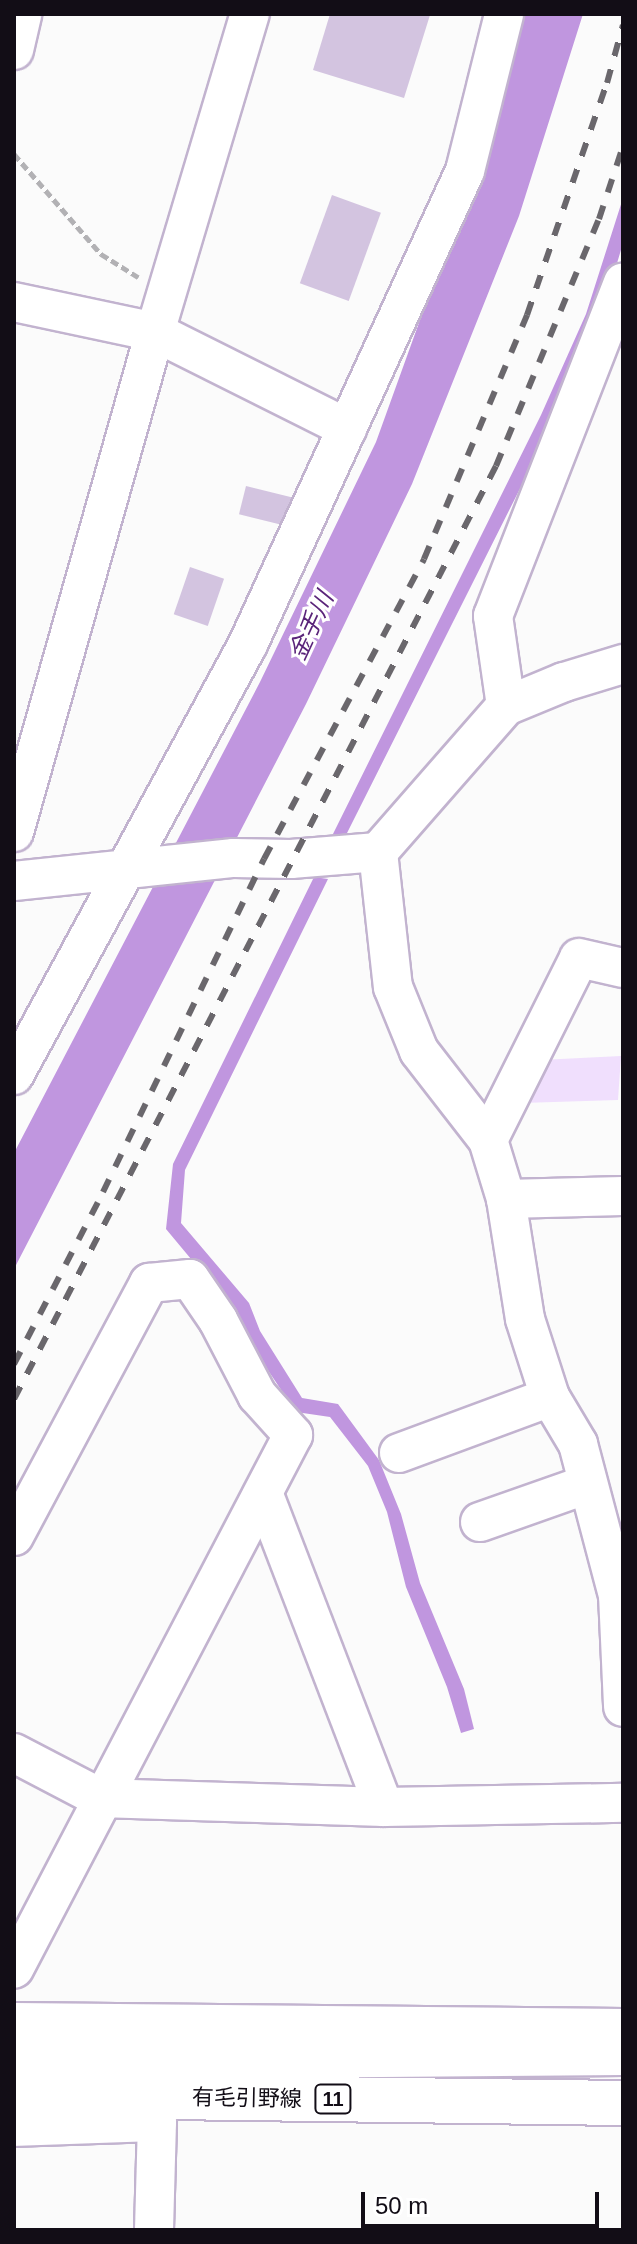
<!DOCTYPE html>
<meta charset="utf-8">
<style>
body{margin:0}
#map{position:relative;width:637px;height:2244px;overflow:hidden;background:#fbfbfb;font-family:Arial,"Noto Sans JP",sans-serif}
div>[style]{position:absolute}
.green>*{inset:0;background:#f0dffd}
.water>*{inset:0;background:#c096df}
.building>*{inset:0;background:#d3c4e0;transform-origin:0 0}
.path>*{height:5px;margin-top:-2.5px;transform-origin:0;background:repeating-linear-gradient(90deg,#b2b1b4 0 8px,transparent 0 12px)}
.roads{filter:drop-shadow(2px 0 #c2b3cf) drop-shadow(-2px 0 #c2b3cf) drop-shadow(0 2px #c2b3cf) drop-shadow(0 -2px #c2b3cf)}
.street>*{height:38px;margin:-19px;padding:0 19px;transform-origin:19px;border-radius:19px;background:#fff}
.primary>*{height:44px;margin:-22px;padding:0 22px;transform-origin:22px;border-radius:22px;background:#fff}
.rail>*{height:6px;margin-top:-3px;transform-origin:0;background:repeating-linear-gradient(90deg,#6a676c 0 14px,transparent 0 28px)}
span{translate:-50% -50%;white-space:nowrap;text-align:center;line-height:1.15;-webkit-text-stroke:6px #fff;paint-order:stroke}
.shield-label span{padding:2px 6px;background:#fff;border:2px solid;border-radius:6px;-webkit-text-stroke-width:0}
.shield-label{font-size:20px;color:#120d16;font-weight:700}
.street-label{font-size:22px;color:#120d16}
.water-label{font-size:24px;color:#5a247a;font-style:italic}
.frame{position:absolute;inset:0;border:16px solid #120d16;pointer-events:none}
.scale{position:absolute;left:361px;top:2192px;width:238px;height:36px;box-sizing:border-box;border:4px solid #120d16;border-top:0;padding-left:10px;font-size:24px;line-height:28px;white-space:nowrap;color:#120d16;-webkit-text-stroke:6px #fff;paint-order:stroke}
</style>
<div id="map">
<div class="green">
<div style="clip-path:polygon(621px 1056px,618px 1100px,522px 1103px,540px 1060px)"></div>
</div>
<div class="water">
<div style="clip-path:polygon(525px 14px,583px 14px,519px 216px,412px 484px,306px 704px,14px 1269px,14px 1153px,260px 682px,376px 442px,508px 76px)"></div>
<div style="clip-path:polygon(623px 198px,623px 243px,607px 297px,559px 411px,343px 841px,329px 842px,541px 415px,586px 314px)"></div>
<div style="clip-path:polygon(314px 877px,328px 879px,185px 1170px,181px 1223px,249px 1303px,260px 1331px,302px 1398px,338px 1404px,379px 1460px,401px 1514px,420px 1583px,464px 1689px,474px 1729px,461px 1733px,447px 1687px,406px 1587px,387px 1512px,368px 1466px,330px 1417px,296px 1412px,247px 1339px,236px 1313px,166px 1229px,173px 1164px)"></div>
</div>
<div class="building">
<div style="clip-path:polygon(330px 14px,430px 15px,404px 98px,313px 70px)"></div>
<div style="left:332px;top:195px;width:52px;height:94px;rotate:20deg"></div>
<div style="left:246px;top:486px;width:49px;height:29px;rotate:14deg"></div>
<div style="left:190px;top:567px;width:36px;height:50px;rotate:19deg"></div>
</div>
<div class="path">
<div style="left:14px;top:154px;width:133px;rotate:49deg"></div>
<div style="left:101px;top:254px;width:44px;rotate:31.9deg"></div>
</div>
<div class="roads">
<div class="street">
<div style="left:14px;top:50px;width:37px;rotate:-77deg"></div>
<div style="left:14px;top:302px;width:144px;rotate:12deg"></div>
<div style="left:155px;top:332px;width:215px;rotate:26.6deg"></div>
<div style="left:506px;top:706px;width:91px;rotate:-98.2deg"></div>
<div style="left:493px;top:616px;width:358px;rotate:-68.7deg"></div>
<div style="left:14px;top:832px;width:520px;rotate:-74.25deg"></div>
<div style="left:155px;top:332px;width:332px;rotate:-73.4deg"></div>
<div style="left:378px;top:852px;width:136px;rotate:83.7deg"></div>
<div style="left:393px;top:987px;width:69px;rotate:67.9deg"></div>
<div style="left:419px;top:1051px;width:113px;rotate:52.2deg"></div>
<div style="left:488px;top:1140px;width:62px;rotate:73deg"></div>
<div style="left:506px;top:1199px;width:121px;rotate:81deg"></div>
<div style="left:525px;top:1319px;width:82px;rotate:72.2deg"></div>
<div style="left:550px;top:1397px;width:55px;rotate:59.2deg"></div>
<div style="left:578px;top:1444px;width:156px;rotate:75.2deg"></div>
<div style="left:618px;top:1595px;width:112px;rotate:87.4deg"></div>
<div style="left:14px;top:881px;width:221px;rotate:-6deg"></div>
<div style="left:234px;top:858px;width:57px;rotate:1deg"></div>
<div style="left:291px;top:859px;width:87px;rotate:-4.6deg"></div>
<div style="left:378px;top:852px;width:194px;rotate:-48.8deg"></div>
<div style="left:506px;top:706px;width:63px;rotate:-22.5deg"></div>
<div style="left:564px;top:682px;width:62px;rotate:-17deg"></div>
<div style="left:14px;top:1075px;width:490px;rotate:-61.5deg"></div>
<div style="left:248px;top:644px;width:520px;rotate:-65.36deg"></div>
<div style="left:465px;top:171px;width:162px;rotate:-76deg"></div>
<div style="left:488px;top:1140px;width:203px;rotate:-63.4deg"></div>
<div style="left:579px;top:958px;width:45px;rotate:12.8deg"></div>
<div style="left:506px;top:1199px;width:117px;rotate:-1.5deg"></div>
<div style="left:399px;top:1453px;width:161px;rotate:-20.3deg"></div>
<div style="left:264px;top:1495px;width:334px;rotate:69deg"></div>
<div style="left:480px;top:1522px;width:114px;rotate:-19.4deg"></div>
<div style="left:14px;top:1536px;width:287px;rotate:-61.9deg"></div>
<div style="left:149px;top:1283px;width:41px;rotate:-5.6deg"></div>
<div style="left:190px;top:1279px;width:50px;rotate:55.7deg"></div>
<div style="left:218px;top:1320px;width:85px;rotate:62.5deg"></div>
<div style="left:257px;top:1395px;width:54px;rotate:48deg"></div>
<div style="left:293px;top:1435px;width:602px;rotate:117.59deg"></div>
<div style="left:14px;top:1753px;width:97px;rotate:27.6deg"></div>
<div style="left:100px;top:1798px;width:284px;rotate:1.8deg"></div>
<div style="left:384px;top:1807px;width:239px;rotate:-1deg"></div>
<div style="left:14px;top:2022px;width:609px;rotate:0.56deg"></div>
<div style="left:14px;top:2127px;width:143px;rotate:-2deg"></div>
<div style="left:157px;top:2122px;width:108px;rotate:91.6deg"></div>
</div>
<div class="primary">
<div style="left:14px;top:2058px;width:609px;rotate:-0.47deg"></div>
<div style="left:14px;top:2095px;width:609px;rotate:0.75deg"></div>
</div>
</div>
<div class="rail">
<div style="left:14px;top:1364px;width:194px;rotate:-62.6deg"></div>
<div style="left:103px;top:1192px;width:370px;rotate:-64.2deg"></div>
<div style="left:264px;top:859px;width:340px;rotate:-61.9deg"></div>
<div style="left:424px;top:559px;width:265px;rotate:-67.1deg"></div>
<div style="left:527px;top:315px;width:245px;rotate:-71deg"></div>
<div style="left:607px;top:83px;width:60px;rotate:-74.6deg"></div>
<div style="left:14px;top:1399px;width:1050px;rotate:-62.68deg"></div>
<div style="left:496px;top:466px;width:268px;rotate:-67.4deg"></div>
<div style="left:599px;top:219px;width:77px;rotate:-71.8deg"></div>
</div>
<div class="shield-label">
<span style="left:333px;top:2099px">11</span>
</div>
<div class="street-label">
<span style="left:247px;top:2098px;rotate:1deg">有毛引野線</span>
</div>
<div class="water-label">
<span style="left:311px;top:626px;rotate:-65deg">金手川</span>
</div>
<div class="frame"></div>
<div class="scale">50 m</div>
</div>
